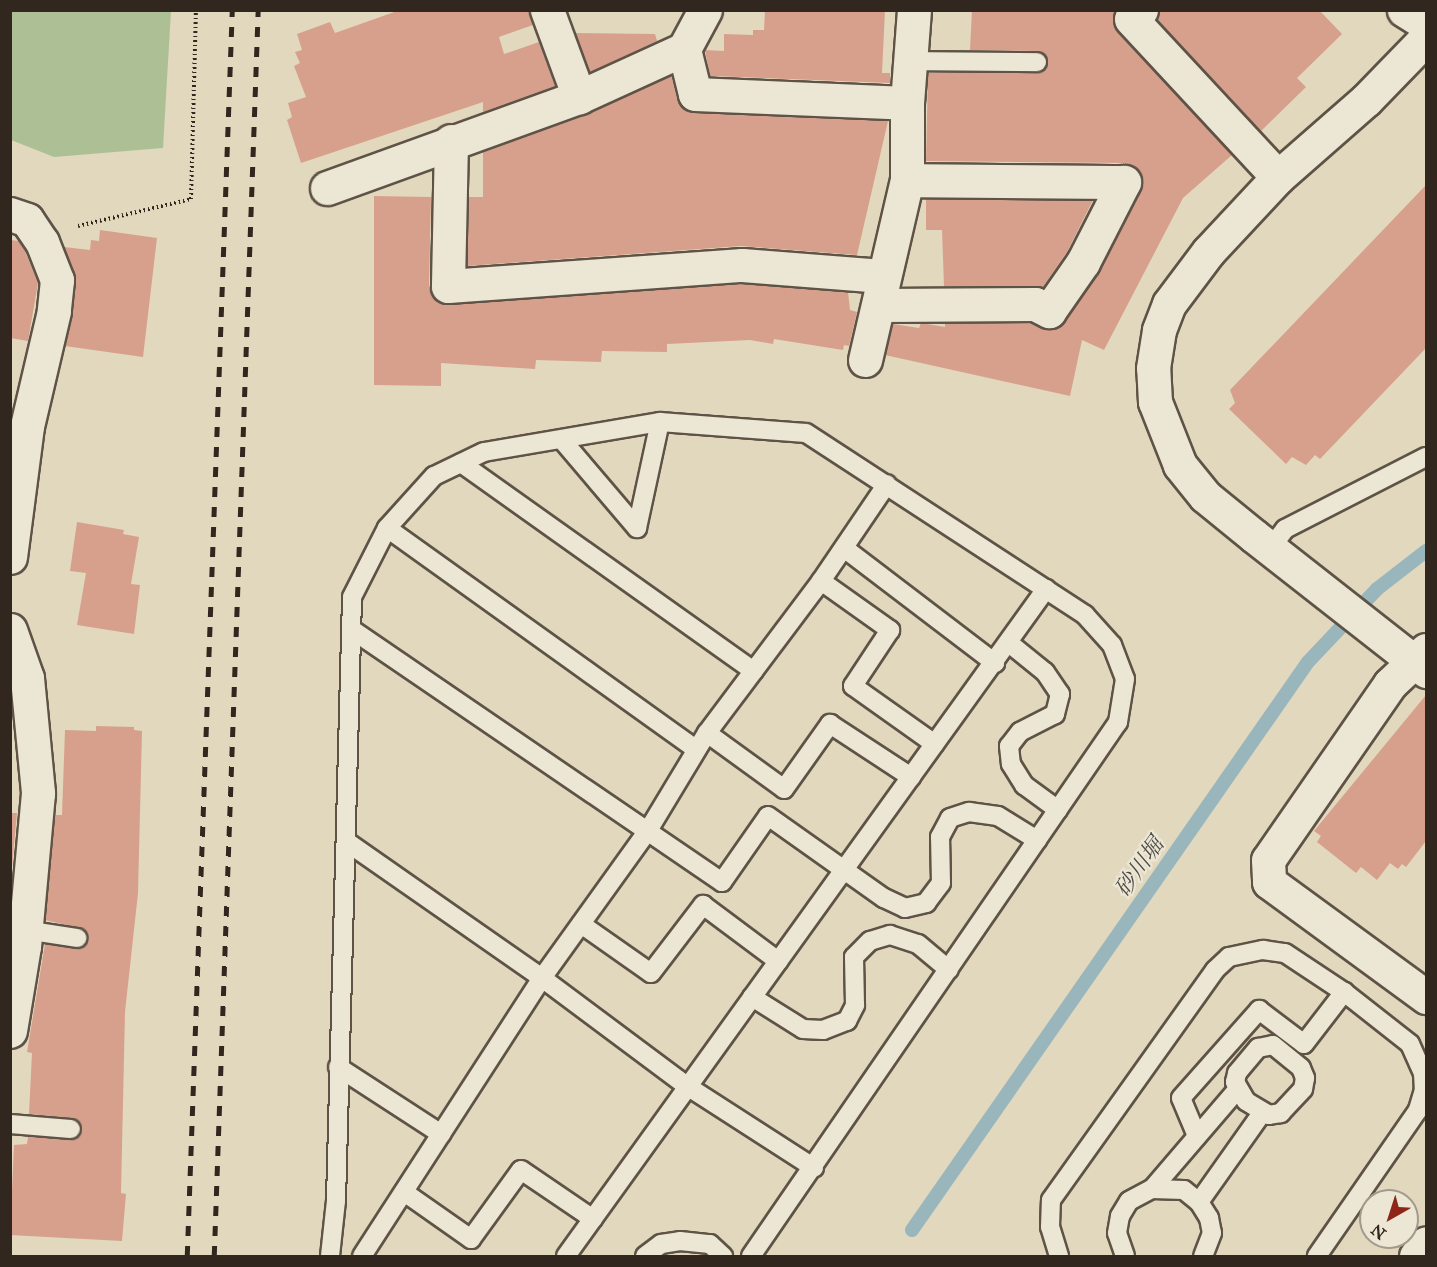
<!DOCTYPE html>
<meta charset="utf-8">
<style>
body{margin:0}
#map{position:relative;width:1437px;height:1267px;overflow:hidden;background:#e1d8bd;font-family:"IM FELL Great Primer","Noto Serif JP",serif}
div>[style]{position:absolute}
.green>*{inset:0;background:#adc095}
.stream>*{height:14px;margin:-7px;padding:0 7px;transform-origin:7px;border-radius:7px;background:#9ab6bd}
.building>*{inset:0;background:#d7a08c}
.path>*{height:4px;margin-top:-2px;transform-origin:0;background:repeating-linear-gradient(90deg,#32271f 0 1.5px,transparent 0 4.5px)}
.roads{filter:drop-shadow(2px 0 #5e5346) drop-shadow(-2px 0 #5e5346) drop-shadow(0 2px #5e5346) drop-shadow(0 -2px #5e5346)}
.service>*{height:18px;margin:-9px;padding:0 9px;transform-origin:9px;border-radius:9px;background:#ece6d4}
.minor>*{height:33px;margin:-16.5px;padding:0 16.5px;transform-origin:16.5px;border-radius:16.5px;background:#ece6d4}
.tertiary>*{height:33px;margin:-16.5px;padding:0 16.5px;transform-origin:16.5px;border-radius:16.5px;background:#ece6d4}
.rail>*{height:4.5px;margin-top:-2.25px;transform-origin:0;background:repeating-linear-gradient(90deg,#32271f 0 10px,transparent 0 20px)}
span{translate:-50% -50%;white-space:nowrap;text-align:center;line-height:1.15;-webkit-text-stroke:4.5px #ece6d4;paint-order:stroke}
.water-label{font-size:22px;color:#4c4b46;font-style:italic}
.frame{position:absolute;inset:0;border:12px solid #32271f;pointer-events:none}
.north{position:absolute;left:1359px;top:1189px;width:60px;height:60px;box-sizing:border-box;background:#ece6d4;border:2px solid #a29a8c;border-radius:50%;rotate:219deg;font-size:16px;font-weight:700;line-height:24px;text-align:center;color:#32271f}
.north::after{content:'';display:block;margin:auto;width:21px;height:27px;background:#8f2418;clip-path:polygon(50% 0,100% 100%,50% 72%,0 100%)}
</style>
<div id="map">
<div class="green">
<div style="clip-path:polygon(10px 11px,171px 11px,163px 148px,54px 157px,11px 140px)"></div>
</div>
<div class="stream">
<div style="left:912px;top:1230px;width:692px;rotate:-55.12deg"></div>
<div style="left:1308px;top:662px;width:100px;rotate:-46.6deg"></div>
<div style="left:1377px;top:589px;width:62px;rotate:-37.8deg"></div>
</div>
<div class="building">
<div style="clip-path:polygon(400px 10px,529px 10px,533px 25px,499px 37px,504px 54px,539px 42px,555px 86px,483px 112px,483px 102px,301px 163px,287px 120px,292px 117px,288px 103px,306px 97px,294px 66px,300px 63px,295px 52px,302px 50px,297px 34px,330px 22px,335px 33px)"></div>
<div style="clip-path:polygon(765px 10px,885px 10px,882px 73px,890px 73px,890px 83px,710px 76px,705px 50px,724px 51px,724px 34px,753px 35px,753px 30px,764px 30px)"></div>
<div style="clip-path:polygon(972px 10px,1115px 10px,1113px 22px,1117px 32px,1232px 155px,1183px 198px,1104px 350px,1082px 340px,1070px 396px,885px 355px,893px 324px,919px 328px,921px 323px,945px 327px,945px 323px,1031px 323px,1049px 330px,1058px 327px,1100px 271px,1141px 190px,1140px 172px,1124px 163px,926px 161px,928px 73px,1037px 73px,1047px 67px,1046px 56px,1038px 51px,970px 50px)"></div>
<div style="clip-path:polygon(1159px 10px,1319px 10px,1342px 34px,1297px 78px,1306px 87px,1261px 131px,1157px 19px)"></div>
<div style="clip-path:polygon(575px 33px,655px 34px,657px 41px,590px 72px)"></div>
<div style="clip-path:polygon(671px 75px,677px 99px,684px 109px,694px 113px,888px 121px,857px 255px,741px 246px,467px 266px,469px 197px,483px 197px,483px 152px,586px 115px)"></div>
<div style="clip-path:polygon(1426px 185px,1426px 348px,1320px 459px,1315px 455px,1306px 465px,1292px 457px,1286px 464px,1229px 409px,1235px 403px,1230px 390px)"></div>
<div style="clip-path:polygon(374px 196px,431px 197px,429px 286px,440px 303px,742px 284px,848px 292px,850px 310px,857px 312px,849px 346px,844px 345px,843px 350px,774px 339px,773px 344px,750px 340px,667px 344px,667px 352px,602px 351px,601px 362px,536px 360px,535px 369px,441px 363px,441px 386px,374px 385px)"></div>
<div style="clip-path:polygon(926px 199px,1093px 200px,1067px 252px,1043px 287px,944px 286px,942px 230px,926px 230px)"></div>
<div style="clip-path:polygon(100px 230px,157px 238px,143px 357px,65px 346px,76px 282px,64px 247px,90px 250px,91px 240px,99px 241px)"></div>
<div style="clip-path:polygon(10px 240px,19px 241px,25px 251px,38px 283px,28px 341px,10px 338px)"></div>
<div style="clip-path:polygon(77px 522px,124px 530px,123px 534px,139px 537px,131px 584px,140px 585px,134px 634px,77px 625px,86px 573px,70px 571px)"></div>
<div style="clip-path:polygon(1426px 695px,1426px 841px,1406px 867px,1402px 864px,1398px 869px,1390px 863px,1377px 880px,1361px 867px,1356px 873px,1317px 842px,1321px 836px,1314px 831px)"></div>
<div style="clip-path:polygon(96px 726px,134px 727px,134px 730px,142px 731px,138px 893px,125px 1012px,121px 1193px,126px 1194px,122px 1241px,10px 1235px,14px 1145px,27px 1144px,28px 1137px,75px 1139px,82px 1130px,81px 1124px,72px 1118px,29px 1114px,32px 1053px,27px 1052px,45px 944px,76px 949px,88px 940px,84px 929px,45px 920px,55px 815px,62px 815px,65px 730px,96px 731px)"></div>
<div style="clip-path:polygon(10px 813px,17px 813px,10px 888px)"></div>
</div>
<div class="path">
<div style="left:78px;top:226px;width:116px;rotate:-13.4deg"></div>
<div style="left:191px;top:199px;width:189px;rotate:-88.5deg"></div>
</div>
<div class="roads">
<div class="service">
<div style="left:910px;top:61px;width:127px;rotate:0.5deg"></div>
<div style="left:562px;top:440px;width:116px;rotate:49.6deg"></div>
<div style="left:637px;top:528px;width:108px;rotate:-77.8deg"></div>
<div style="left:461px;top:463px;width:359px;rotate:35.4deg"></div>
<div style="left:387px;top:528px;width:380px;rotate:35.6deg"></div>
<div style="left:844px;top:548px;width:190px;rotate:37.3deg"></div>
<div style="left:1270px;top:549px;width:25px;rotate:-53deg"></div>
<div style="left:1285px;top:529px;width:158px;rotate:-27.1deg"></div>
<div style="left:821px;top:581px;width:85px;rotate:35.4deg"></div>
<div style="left:890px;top:630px;width:67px;rotate:123.5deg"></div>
<div style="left:853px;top:686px;width:100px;rotate:35.3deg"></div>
<div style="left:351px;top:629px;width:449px;rotate:34.3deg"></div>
<div style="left:722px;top:882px;width:80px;rotate:-55.1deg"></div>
<div style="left:768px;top:816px;width:142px;rotate:35.3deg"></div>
<div style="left:884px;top:898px;width:23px;rotate:25deg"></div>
<div style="left:905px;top:908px;width:22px;rotate:-13deg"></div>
<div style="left:926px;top:903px;width:25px;rotate:-53deg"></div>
<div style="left:941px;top:883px;width:46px;rotate:-91.2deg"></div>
<div style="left:940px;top:837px;width:21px;rotate:-62deg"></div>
<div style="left:950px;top:818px;width:20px;rotate:-18deg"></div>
<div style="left:969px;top:812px;width:29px;rotate:8deg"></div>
<div style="left:998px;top:816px;width:46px;rotate:31.6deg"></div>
<div style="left:1009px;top:643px;width:46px;rotate:38.9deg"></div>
<div style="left:1045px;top:672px;width:27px;rotate:56deg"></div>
<div style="left:1060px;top:694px;width:21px;rotate:104deg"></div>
<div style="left:1055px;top:714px;width:39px;rotate:153deg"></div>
<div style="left:1020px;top:732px;width:18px;rotate:128deg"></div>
<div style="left:1009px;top:746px;width:18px;rotate:84deg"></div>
<div style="left:1011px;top:764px;width:25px;rotate:58deg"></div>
<div style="left:1024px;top:785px;width:42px;rotate:36.3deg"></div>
<div style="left:707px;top:733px;width:95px;rotate:36deg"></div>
<div style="left:784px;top:789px;width:80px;rotate:-54.7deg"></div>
<div style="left:830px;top:724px;width:97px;rotate:33.2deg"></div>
<div style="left:347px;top:842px;width:238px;rotate:34.9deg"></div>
<div style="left:542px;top:978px;width:181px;rotate:36.7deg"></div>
<div style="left:687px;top:1086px;width:151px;rotate:32.8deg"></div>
<div style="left:581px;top:924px;width:85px;rotate:35deg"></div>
<div style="left:651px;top:973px;width:86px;rotate:-52.6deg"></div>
<div style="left:703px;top:905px;width:94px;rotate:36.7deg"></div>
<div style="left:25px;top:930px;width:53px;rotate:8.7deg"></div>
<div style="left:752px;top:997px;width:60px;rotate:32.1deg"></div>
<div style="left:803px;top:1029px;width:20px;rotate:3deg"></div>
<div style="left:823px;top:1030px;width:26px;rotate:-21deg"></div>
<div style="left:847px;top:1021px;width:18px;rotate:-63deg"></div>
<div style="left:855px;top:1005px;width:48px;rotate:-91.2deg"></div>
<div style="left:854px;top:957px;width:23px;rotate:-45deg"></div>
<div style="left:870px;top:941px;width:21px;rotate:-17deg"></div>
<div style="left:890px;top:935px;width:29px;rotate:18deg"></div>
<div style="left:918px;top:944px;width:40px;rotate:40deg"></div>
<div style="left:1273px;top:1045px;width:36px;rotate:39deg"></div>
<div style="left:1301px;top:1068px;width:11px;rotate:68deg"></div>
<div style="left:1305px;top:1078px;width:11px;rotate:100deg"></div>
<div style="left:1303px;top:1089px;width:33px;rotate:133deg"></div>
<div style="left:1281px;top:1113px;width:12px;rotate:171deg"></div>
<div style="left:1269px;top:1115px;width:27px;rotate:-149deg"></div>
<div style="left:1246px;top:1101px;width:22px;rotate:-120deg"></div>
<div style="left:1235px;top:1082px;width:9px;rotate:-77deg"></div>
<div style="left:1237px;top:1073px;width:33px;rotate:-50deg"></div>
<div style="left:1258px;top:1048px;width:15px;rotate:-11deg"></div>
<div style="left:338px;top:1067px;width:123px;rotate:33deg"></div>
<div style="left:10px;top:1124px;width:61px;rotate:4.7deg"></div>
<div style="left:1197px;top:1136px;width:41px;rotate:-112.8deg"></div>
<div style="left:1181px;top:1098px;width:118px;rotate:-48.4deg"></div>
<div style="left:1259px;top:1010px;width:56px;rotate:37.1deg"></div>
<div style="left:1304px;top:1044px;width:66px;rotate:-52.4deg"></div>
<div style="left:1152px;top:1189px;width:130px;rotate:-49.4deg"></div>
<div style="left:404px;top:1192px;width:82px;rotate:35deg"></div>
<div style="left:471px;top:1239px;width:85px;rotate:-54.1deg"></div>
<div style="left:521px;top:1170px;width:87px;rotate:34.2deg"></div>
<div style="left:1199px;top:1202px;width:109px;rotate:-54.7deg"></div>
<div style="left:330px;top:1256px;width:55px;rotate:-83.8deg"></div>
<div style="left:336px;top:1201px;width:604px;rotate:-88.48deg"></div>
<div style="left:352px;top:597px;width:77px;rotate:-63.1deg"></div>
<div style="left:387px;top:528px;width:70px;rotate:-47.9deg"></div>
<div style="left:434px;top:476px;width:55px;rotate:-25.6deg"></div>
<div style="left:484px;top:452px;width:179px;rotate:-9.7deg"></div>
<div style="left:660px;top:422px;width:146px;rotate:4.3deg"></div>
<div style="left:806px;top:433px;width:333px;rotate:33.1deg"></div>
<div style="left:1085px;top:615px;width:40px;rotate:48deg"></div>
<div style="left:1112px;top:645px;width:36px;rotate:69deg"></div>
<div style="left:1125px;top:679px;width:44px;rotate:99.2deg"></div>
<div style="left:1118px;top:722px;width:648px;rotate:124.5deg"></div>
<div style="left:362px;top:1256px;width:331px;rotate:-57.1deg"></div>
<div style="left:542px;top:978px;width:183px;rotate:-54.3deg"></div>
<div style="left:649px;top:829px;width:112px;rotate:-58.9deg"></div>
<div style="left:707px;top:733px;width:190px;rotate:-53.1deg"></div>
<div style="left:821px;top:581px;width:117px;rotate:-55.8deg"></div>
<div style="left:566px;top:1256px;width:822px;rotate:-54.26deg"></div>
<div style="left:645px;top:1256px;width:20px;rotate:-37deg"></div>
<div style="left:661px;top:1244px;width:19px;rotate:-9deg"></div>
<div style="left:680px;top:1241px;width:30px;rotate:6deg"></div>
<div style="left:710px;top:1244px;width:18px;rotate:43deg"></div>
<div style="left:1059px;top:1256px;width:30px;rotate:-107deg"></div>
<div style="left:1050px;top:1227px;width:27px;rotate:-88deg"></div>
<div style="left:1051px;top:1200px;width:282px;rotate:-54.5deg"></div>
<div style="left:1215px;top:970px;width:19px;rotate:-43deg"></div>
<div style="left:1229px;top:957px;width:35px;rotate:-12deg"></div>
<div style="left:1263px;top:950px;width:22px;rotate:8deg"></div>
<div style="left:1285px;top:953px;width:71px;rotate:33.5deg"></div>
<div style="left:1344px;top:992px;width:84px;rotate:38.2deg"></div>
<div style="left:1410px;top:1044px;width:32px;rotate:66deg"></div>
<div style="left:1423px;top:1073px;width:17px;rotate:87deg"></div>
<div style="left:1424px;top:1090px;width:21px;rotate:107deg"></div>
<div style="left:1418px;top:1110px;width:178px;rotate:124.7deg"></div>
<div style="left:1125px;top:1256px;width:24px;rotate:-109deg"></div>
<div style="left:1117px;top:1233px;width:17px;rotate:-80deg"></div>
<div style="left:1120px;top:1216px;width:17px;rotate:-59deg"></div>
<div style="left:1129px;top:1201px;width:26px;rotate:-28deg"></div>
<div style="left:1152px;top:1189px;width:32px;rotate:2deg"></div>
<div style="left:1184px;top:1190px;width:19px;rotate:39deg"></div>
<div style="left:1199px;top:1202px;width:19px;rotate:58deg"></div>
<div style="left:1209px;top:1218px;width:15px;rotate:79deg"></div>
<div style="left:1212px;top:1233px;width:25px;rotate:111deg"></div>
</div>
<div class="minor">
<div style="left:547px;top:10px;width:93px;rotate:69.8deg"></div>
<div style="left:1141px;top:10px;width:13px;rotate:138deg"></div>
<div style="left:1131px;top:19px;width:216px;rotate:47.1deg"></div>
<div style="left:1404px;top:10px;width:26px;rotate:32deg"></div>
<div style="left:684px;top:49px;width:44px;rotate:-61.7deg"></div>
<div style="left:451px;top:141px;width:145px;rotate:91.2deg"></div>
<div style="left:448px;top:286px;width:295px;rotate:-4.1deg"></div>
<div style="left:742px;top:265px;width:141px;rotate:4.5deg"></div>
<div style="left:327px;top:188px;width:268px;rotate:-19.9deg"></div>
<div style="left:579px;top:97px;width:115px;rotate:-24.6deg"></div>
<div style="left:684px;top:49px;width:46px;rotate:76.3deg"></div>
<div style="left:695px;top:94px;width:212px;rotate:2.4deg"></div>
<div style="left:10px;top:214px;width:18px;rotate:19deg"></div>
<div style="left:27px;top:220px;width:27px;rotate:56deg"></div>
<div style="left:42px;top:242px;width:41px;rotate:68.5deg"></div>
<div style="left:57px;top:280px;width:31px;rotate:96deg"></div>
<div style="left:54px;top:311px;width:118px;rotate:103.2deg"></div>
<div style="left:27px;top:426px;width:132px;rotate:97.4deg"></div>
<div style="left:881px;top:305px;width:154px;rotate:-0.4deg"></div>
<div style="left:1035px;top:304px;width:16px;rotate:27deg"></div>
<div style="left:1049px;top:311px;width:60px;rotate:-55.2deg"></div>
<div style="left:1083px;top:262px;width:90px;rotate:-62.9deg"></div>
<div style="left:1124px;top:182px;width:217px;rotate:-179.5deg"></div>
<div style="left:865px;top:360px;width:185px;rotate:-76.9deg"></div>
<div style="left:907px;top:180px;width:77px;rotate:-90deg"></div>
<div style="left:907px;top:103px;width:93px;rotate:-85.7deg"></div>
<div style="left:1254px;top:536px;width:219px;rotate:38.1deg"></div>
<div style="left:10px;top:630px;width:51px;rotate:70.5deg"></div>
<div style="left:27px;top:678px;width:116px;rotate:84.5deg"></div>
<div style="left:38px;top:793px;width:154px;rotate:95.2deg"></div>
<div style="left:24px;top:946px;width:86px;rotate:99.4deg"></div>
<div style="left:1426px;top:650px;width:50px;rotate:136.6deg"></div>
<div style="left:1390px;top:684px;width:214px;rotate:124.7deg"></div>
<div style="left:1268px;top:860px;width:22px;rotate:87deg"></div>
<div style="left:1269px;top:882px;width:195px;rotate:36.2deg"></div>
<div style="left:1416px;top:1256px;width:16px;rotate:-52deg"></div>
</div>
<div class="tertiary">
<div style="left:1254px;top:536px;width:63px;rotate:-140.8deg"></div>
<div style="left:1205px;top:496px;width:40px;rotate:-129deg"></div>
<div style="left:1180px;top:465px;width:68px;rotate:-111.6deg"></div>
<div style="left:1155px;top:402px;width:34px;rotate:-93deg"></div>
<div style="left:1153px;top:368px;width:38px;rotate:-81deg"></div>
<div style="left:1159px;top:330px;width:28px;rotate:-69deg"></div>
<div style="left:1169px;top:304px;width:65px;rotate:-53.1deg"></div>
<div style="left:1208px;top:252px;width:103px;rotate:-47deg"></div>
<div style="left:1278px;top:177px;width:117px;rotate:-41.2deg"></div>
<div style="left:1366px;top:100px;width:86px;rotate:-45.9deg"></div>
</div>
</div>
<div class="rail">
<div style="left:187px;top:1256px;width:1247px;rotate:-87.93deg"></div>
<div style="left:214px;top:1256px;width:1247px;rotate:-87.98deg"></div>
</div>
<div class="water-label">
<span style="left:1139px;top:867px;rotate:-55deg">砂川堀</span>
</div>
<div class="frame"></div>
<div class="north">N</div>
</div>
